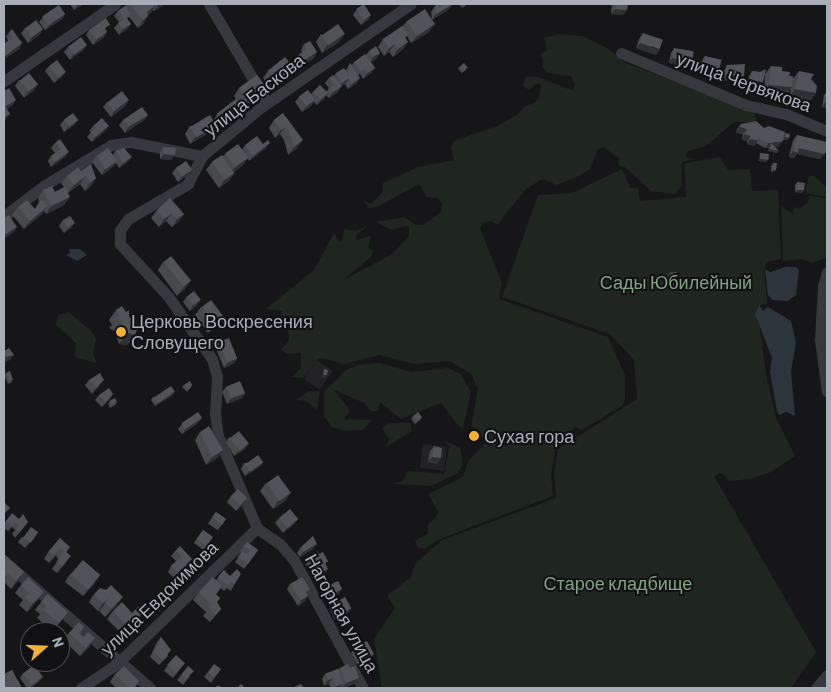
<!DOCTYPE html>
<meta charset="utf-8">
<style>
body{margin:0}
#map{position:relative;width:831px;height:692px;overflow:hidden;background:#161618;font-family:Barlow,sans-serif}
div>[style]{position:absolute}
.built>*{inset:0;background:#222225;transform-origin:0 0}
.green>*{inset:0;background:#1e261f}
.water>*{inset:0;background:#2c353c}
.minor>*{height:11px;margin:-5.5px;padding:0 5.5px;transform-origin:5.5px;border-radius:5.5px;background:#37383d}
.wall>*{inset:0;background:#47494d;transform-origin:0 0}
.shaded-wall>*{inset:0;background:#2f3033}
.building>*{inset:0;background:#525359;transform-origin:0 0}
.dots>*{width:14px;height:14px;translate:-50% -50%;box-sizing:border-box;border:2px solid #111113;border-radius:50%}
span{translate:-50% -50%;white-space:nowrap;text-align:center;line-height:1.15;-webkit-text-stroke:4px #111113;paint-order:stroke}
.street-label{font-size:18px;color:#a8adb8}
.park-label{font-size:18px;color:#7fa381}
.poi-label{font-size:18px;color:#a8adb8}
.left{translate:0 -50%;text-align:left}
.frame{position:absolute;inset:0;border:5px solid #a8adb8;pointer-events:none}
.north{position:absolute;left:20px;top:622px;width:50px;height:50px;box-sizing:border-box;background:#111113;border:1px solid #4d4f55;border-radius:50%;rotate:70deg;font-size:14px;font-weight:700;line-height:20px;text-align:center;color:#a8adb8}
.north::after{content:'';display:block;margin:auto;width:18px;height:22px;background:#f2b134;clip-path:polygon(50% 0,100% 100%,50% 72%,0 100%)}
</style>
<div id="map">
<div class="built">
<div style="left:317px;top:360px;width:19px;height:23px;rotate:35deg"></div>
<div style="left:423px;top:444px;width:24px;height:24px;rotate:7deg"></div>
</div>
<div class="green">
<div style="clip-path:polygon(559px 34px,582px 36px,609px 49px,626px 63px,748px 109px,754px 112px,756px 119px,754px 122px,734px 122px,706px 146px,686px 152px,686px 157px,695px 159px,682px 162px,681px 186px,675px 194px,651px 191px,625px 167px,618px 166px,619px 158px,603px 147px,598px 149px,590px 169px,579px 176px,557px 185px,542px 179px,526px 189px,497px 225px,491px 221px,483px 223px,480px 228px,502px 283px,499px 299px,608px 337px,625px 375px,625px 399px,622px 406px,582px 430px,576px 427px,561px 438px,556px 444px,551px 475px,553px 496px,440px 539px,424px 549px,417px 547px,415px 540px,428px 534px,428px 525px,439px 513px,428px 494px,463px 477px,469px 460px,485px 443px,479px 430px,471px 426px,478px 389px,471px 374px,450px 361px,414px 364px,379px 355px,344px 364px,322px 358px,317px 360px,303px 378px,292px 377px,301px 368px,301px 353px,287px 354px,281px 350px,289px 340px,288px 328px,279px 322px,282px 311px,266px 309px,314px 270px,334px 233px,338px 240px,342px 241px,344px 229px,356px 231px,368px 225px,356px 236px,357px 240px,371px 236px,368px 248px,373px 250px,371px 257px,343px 280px,391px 255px,409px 236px,409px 227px,406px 226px,391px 230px,376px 222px,404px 217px,416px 225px,423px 225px,441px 212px,442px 204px,438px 198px,427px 197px,419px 184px,377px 207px,369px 208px,363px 200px,371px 204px,382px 193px,383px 183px,418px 167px,454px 160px,451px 148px,454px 141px,497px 126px,517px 115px,525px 106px,534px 103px,539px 98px,541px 85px,538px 83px,529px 90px,523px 86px,525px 77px,538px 77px,573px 91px,575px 85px,571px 76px,548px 73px,542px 67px,543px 59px,540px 55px,547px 50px,544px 38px)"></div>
<div style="clip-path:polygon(720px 157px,728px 170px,750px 169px,752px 191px,778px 190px,781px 259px,767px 262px,764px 269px,767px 304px,757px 306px,766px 374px,776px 418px,795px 456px,771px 472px,749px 479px,729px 481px,722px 473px,714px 476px,816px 652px,791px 688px,382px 688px,374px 639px,395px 608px,387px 596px,411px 577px,415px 564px,442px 540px,556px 498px,554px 473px,558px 449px,637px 399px,634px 360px,610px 334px,502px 297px,538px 195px,572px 193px,622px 169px,630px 188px,638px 188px,640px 201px,686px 197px,684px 163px)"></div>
<div style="clip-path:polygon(809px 176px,814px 176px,827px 188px,827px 197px,805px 193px)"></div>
<div style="clip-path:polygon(809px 196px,827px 198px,827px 257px,813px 263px,801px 259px,783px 261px,781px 206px,793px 214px,794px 207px,800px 209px,808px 202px)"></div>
<div style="clip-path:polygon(69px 312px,92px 332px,96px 338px,93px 354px,97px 363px,75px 357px,76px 343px,56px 325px,58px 315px)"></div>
<div style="clip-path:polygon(380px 363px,411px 372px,448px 368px,461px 374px,471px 392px,463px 428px,457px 424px,441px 403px,401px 419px,380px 402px,378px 411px,371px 411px,364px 403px,333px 389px,350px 410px,344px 419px,372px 420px,363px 430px,345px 431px,332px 427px,324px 416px,324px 392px,346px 370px,358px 365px)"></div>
<div style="clip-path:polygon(320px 391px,317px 410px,306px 401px,296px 400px,309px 391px)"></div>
<div style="clip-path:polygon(390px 423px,410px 423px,412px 431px,386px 447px,389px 439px,382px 428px)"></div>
<div style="clip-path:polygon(444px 441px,460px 447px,463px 464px,458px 473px,431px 486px,391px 484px,403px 481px,408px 471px,444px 474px,449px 447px)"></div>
</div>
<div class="water">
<div style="clip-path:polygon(69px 249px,80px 249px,87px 255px,77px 261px,66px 255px,70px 253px)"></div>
<div style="clip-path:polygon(786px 267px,796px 267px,799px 270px,796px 295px,788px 301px,772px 300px,768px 295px,765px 269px,770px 272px)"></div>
<div style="clip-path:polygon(759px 305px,763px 311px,768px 307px,791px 321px,796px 343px,791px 371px,795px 416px,786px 412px,779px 415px,777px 411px,770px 372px,772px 358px,755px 314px)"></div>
</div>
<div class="minor">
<div style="left:209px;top:4px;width:115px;rotate:59.6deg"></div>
<div style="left:621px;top:53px;width:135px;rotate:22.6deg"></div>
<div style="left:746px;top:105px;width:41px;rotate:12.7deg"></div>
<div style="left:786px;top:114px;width:44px;rotate:22.5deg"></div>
<div style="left:4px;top:81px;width:135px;rotate:-34.7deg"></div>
<div style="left:202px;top:156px;width:31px;rotate:117deg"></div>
<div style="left:188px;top:184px;width:69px;rotate:149.7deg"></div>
<div style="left:128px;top:219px;width:14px;rotate:126deg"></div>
<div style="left:120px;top:230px;width:14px;rotate:90deg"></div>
<div style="left:120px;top:244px;width:71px;rotate:47.3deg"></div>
<div style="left:168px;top:296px;width:77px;rotate:55.1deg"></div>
<div style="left:212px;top:359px;width:19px;rotate:74deg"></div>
<div style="left:217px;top:377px;width:36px;rotate:93deg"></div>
<div style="left:215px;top:413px;width:23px;rotate:83deg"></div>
<div style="left:218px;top:436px;width:100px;rotate:67deg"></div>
<div style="left:257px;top:528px;width:28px;rotate:35deg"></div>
<div style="left:280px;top:544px;width:21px;rotate:49deg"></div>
<div style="left:294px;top:560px;width:145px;rotate:61.7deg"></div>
<div style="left:4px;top:216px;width:51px;rotate:-37.1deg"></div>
<div style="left:45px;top:185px;width:77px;rotate:-31.2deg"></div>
<div style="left:111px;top:145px;width:20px;rotate:-9deg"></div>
<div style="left:131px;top:142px;width:72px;rotate:11.2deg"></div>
<div style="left:202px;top:156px;width:75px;rotate:-39.6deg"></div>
<div style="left:260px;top:108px;width:183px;rotate:-34.6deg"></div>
<div style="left:827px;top:272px;width:15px;rotate:106deg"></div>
<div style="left:823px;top:286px;width:54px;rotate:93.2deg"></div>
<div style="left:820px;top:340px;width:52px;rotate:82.3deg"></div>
<div style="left:4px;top:561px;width:194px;rotate:41deg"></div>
<div style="left:81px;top:688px;width:45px;rotate:-34deg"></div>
<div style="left:118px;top:663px;width:194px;rotate:-44.2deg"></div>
<div style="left:816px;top:688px;width:17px;rotate:-50deg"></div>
</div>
<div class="wall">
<div style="clip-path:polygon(70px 4px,84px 4px,74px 10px)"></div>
<div style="clip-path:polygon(126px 4px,165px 4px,154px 11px,153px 10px,148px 15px,148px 16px,143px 24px,138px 28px,129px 17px,127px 19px,131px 24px,127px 29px,119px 35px,114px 28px,119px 22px,114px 16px,118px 11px,125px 6px)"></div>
<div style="clip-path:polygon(440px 4px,453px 4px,449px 9px,432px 20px,429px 32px,411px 43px,407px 36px,405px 38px,403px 49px,393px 57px,389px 52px,384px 56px,378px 47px,383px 39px,402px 27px,407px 21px,432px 19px,431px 12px,435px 6px,439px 5px)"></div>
<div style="clip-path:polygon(459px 4px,468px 4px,462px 8px)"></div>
<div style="clip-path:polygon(612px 4px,628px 4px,623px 15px,611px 14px)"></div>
<div style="clip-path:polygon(357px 9px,371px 15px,368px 20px,361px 25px,353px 15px)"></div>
<div style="clip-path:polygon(65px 14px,62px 19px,45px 30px,39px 22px,43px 17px)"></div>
<div style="clip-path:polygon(25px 28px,43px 29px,39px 35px,28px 43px,21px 33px)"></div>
<div style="clip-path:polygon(89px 30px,106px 30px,104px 37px,93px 45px,86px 35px)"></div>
<div style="clip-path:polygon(10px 31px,22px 43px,19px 49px,4px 59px,4px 44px,8px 41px,6px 36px)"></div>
<div style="clip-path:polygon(643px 33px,656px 55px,636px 48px,639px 39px)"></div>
<div style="clip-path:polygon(321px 34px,339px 42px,322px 53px,316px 42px)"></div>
<div style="clip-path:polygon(304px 44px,314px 58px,296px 69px,292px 63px,295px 57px,302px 53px,301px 50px)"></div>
<div style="clip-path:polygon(87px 45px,83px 50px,70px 60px,64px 52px,68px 47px)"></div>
<div style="clip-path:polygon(674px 48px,688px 67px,669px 63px,671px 53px)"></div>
<div style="clip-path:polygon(369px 51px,380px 53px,377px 58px,371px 62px,375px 68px,371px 73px,363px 79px,360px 74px,358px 75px,357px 83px,348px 89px,345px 84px,341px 86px,338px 92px,329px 98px,326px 95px,324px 99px,317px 105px,314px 102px,311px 106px,302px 112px,295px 102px,299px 97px,311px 94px,313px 92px,326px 92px,329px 88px,325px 83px,329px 78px,334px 76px,336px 73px,346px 70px,347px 68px,350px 63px,352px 65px,354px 62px,366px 55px)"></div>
<div style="clip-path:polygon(705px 56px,719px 70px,716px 75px,699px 72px,701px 62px)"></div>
<div style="clip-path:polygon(727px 65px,740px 81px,723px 80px,724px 71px)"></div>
<div style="clip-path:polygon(49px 66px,62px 77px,54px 83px,45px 71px)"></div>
<div style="clip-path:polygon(460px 66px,466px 70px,462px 73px,458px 69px)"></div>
<div style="clip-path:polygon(771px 66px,782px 71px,793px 79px,799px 71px,811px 79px,811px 101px,790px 96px,791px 89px,787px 95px,764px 93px,765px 74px)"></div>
<div style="clip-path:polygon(268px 71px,288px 76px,272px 89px,263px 78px)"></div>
<div style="clip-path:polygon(752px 71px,760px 72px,759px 87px,747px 84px,749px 76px)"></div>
<div style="clip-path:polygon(257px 75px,265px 86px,260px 94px,255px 97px,250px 103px,243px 108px,242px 107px,239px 112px,220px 127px,214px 120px,217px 114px,236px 99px,234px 96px,239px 88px)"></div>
<div style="clip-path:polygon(19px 80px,38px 84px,34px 90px,24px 98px,15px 86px)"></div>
<div style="clip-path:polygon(827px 91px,827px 108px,822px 107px,824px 95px)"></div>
<div style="clip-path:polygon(129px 100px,125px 106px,111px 117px,103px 107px,107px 102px)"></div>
<div style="clip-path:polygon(283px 113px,297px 148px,288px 155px,284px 140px,280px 134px,275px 138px,269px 128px,274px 120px)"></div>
<div style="clip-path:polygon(148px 115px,144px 120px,125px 133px,119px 125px,123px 120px)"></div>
<div style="clip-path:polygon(64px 120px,78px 120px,74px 125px,64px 132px,60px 125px)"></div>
<div style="clip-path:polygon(741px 124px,764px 128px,789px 138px,787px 140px,783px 140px,779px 146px,775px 147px,777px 153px,768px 151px,769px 148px,765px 148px,756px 143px,754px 146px,747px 144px,747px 141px,742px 140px,743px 134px,736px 133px,737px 129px)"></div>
<div style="clip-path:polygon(216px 125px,210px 132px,190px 144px,185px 134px,190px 126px)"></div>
<div style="clip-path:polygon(93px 126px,105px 131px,92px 142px,87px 137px,91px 132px,89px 131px)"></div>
<div style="clip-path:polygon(797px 135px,827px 146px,827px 151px,820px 159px,797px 154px,794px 158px,789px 157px,793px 140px)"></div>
<div style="clip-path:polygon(55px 143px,65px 157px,51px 167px,48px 161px,51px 156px,55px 153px,51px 148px)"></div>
<div style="clip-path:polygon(245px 145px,266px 148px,249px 161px,248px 158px,242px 166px,234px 172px,234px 173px,229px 181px,219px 188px,206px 170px,212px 162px,223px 156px,225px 154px,242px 150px)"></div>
<div style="clip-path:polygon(163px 147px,175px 155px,171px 160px,160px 159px,160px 152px)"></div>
<div style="clip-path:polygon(115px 151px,128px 162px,119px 168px,116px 163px,114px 166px,102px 175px,92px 162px,96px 156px,113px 155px)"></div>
<div style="clip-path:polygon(773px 163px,774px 172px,771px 172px,771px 166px)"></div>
<div style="clip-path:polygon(176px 168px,188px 175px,178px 182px,172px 173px)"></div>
<div style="clip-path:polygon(81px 171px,96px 178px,91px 186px,85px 191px,80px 184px,68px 193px,64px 205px,46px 214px,44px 211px,42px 214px,24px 229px,12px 215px,18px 207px,35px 209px,39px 202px,38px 198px,43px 190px,55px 192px,64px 187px,61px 183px,67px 176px)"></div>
<div style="clip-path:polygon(797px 182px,804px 190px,802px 193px,795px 192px,795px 185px)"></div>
<div style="clip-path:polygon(157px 210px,184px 214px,178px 222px,172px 227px,166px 221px,159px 227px,151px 218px)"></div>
<div style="clip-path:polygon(63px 220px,71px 228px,64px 233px,59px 226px)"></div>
<div style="clip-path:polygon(163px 262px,185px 289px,177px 296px,158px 270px)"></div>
<div style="clip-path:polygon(670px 273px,674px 287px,668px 287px,667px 278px)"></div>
<div style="clip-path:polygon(187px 296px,197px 305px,190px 311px,183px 302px)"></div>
<div style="clip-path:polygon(201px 307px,219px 325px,208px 333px,195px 315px)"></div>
<div style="clip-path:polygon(116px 310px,126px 312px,128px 345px,119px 344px,114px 331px,109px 328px,112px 325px,109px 320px)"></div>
<div style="clip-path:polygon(219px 342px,237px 358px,234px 363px,224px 368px,215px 347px)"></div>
<div style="clip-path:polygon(6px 373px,12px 382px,8px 384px,4px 375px)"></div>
<div style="clip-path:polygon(89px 380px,100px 385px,92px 394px,85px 385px)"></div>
<div style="clip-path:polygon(184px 385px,192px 385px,187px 392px,182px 387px)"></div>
<div style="clip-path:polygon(226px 387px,245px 393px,242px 398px,227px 404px,222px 392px)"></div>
<div style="clip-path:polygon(113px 394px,109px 400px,102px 407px,95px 400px,99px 395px)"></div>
<div style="clip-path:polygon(173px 395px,155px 406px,151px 400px,153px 397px)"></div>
<div style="clip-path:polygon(110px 401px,117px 402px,115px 405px,110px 408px,108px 404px)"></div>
<div style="clip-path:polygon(413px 416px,422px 417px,420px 420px,415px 424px,411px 419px)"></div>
<div style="clip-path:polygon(202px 418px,198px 423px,182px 434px,178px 429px,182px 424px)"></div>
<div style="clip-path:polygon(200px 432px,223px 450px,218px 457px,206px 465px,195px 440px)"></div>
<div style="clip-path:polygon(229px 437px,245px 449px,234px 456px,226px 442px)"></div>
<div style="clip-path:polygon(434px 446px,437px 464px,428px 462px,430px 451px)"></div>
<div style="clip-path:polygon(263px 462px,259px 467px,245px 476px,241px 469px,244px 463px)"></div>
<div style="clip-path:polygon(266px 483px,285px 501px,273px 509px,260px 491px)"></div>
<div style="clip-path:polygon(231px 496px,247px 498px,244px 504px,236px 511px,227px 502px)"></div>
<div style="left:216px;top:512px;width:12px;height:14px;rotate:35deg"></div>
<div style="clip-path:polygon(279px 518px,298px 519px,294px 524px,283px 533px,275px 523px)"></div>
<div style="clip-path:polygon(19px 519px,28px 522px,15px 538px,12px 534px,15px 530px,12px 527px,8px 531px,4px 528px,4px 524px,6px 521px)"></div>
<div style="left:203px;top:530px;width:12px;height:16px;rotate:35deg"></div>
<div style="clip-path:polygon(22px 537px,34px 538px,25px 548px,18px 542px)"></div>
<div style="clip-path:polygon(60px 538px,67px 552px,65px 564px,57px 573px,52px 569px,58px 560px,56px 555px,49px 563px,44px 559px,49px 551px)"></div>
<div style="clip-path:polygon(247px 542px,258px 550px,244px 569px,235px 562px,242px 552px,240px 551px)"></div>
<div style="clip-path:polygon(301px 547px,313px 549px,300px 557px,297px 553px)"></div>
<div style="clip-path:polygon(175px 551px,188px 564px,174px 578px,168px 572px,171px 566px,176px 561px,171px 556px)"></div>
<div style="clip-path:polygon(4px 554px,24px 572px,19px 580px,11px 589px,4px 582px)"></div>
<div style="clip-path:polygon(319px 554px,328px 561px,325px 564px,324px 574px,316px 579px,312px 566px,308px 568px,304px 561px,308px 556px)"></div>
<div style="clip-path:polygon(224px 570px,234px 585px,231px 591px,227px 588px,224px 591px,221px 588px,216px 595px,220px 598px,217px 603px,221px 609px,210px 622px,203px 616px,206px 612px,193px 600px,199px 592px,216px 580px)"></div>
<div style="clip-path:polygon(70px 574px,95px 583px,83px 596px,65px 582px)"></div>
<div style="clip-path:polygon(290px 584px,307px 594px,305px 601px,298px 606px,287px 589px)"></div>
<div style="clip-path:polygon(21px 585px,44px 592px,38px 600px,27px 612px,19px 605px,23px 600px,15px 593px)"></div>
<div style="clip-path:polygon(325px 587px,338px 595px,326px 601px,321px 592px)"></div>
<div style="clip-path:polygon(94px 594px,117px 605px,105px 617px,99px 611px,101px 609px,98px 611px,89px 602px)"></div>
<div style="clip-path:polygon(41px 602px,68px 612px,53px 631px,37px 618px,40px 614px,35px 610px)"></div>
<div style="clip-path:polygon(333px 603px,351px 608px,347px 614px,335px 620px,329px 608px)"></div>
<div style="clip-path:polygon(113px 611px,139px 619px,123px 635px,107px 619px)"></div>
<div style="clip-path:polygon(84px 627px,80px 634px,90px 646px,80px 656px,63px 640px,69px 633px)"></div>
<div style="clip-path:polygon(161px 637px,168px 656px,159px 665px,150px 657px,157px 642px)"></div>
<div style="clip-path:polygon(355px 648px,370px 660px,358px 666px,351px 653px)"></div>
<div style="clip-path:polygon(185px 663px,173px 678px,164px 671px,168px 665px)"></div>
<div style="clip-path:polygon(340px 668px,356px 683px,343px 688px,342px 688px,341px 687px,340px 688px,331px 688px,329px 684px,324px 686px,322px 679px,325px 674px,338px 669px)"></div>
<div style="clip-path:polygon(221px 669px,211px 683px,204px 677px,208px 672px)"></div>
<div style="clip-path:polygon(23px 673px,39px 682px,31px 688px,27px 688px,20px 678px)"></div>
<div style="clip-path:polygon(4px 674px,21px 686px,20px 688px,4px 688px)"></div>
<div style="clip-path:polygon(115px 674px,139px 681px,135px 688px,116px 688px,110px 682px)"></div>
<div style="clip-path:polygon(181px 675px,190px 676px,183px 685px,177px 680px)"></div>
</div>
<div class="shaded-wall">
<div style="clip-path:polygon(80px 4px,84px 4px,74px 10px,78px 5px)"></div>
<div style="clip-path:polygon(157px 4px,152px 11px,141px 20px,147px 12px)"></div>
<div style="clip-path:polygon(159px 4px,165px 4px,154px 11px)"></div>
<div style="clip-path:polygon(453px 4px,449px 9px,432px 20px,436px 14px)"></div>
<div style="clip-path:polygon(615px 9px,627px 10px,623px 15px,611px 14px)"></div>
<div style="clip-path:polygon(65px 14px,62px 19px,45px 30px,49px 25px)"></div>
<div style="clip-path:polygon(371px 15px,368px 20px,361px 25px,365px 20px)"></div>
<div style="clip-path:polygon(148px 16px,143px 24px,138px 28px,143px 20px)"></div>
<div style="clip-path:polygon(131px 24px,127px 29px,119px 35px,123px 29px)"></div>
<div style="clip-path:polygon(435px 24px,429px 32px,411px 43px,417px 36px)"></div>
<div style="clip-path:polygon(43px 29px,39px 35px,28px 43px,31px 38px)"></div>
<div style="clip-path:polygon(107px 32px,104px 37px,93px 45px,96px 40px)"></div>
<div style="clip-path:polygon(345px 34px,339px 42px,322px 53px,327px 45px)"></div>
<div style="clip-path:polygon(408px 42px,403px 49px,393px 57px,398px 49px)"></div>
<div style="clip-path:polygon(22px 43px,19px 49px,4px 59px,5px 56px)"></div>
<div style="clip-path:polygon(640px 43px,660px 50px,656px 55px,636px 48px)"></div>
<div style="clip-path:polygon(395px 44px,389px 52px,384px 56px,389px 48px)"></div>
<div style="clip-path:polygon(87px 45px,83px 50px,70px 60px,74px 54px)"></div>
<div style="clip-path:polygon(317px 52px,314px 58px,296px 69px,299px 64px)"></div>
<div style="clip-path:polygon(380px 53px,377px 58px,370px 63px,373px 57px)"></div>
<div style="clip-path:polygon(672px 58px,692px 62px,688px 67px,669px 63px)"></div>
<div style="clip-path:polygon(702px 66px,719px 70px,716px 75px,699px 72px)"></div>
<div style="clip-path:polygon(294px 68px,288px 76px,272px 89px,277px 81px)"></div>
<div style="clip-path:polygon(375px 68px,371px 73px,363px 79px,367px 73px)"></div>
<div style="clip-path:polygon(66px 72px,62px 77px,54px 83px,58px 78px)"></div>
<div style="clip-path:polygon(726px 74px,744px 76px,740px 81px,723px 80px)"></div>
<div style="clip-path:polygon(349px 78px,345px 84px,338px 88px,342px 83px)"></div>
<div style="clip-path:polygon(360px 78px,357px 83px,348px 89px,352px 84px)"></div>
<div style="clip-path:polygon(750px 79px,763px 82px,759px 87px,747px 84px)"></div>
<div style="clip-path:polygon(38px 84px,34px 90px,24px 98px,28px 92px)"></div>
<div style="clip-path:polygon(769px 85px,792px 87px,787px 95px,764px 93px)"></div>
<div style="clip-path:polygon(265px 86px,260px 94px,255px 97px,261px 89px)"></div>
<div style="clip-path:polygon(342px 86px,338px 92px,329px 98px,332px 93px)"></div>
<div style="clip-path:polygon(795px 89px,816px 93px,811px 101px,790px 96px)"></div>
<div style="clip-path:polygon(328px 93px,324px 99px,317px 105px,320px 100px)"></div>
<div style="clip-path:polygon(256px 95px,250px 103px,243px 108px,248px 100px)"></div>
<div style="clip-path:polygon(16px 100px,13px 105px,4px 111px,5px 107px)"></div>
<div style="clip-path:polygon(129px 100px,125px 106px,111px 117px,114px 111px)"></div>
<div style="clip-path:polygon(315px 100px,311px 106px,302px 112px,306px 107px)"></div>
<div style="clip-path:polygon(827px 100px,827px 108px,822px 107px)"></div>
<div style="clip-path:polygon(242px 107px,239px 112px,220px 127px,223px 122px)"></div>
<div style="clip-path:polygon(10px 114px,4px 122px,4px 118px)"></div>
<div style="clip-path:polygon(148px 115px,144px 120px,125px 133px,128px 127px)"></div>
<div style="clip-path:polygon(78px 120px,74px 125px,64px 132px,68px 127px)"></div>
<div style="clip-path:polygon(216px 125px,210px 132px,190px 144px,196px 136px)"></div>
<div style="clip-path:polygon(109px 126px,105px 131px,92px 142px,95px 137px)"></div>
<div style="clip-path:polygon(285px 127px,280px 134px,275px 138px,281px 130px)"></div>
<div style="clip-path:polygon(740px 127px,747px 129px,743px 134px,736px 133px)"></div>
<div style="clip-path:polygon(745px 134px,751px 136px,747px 141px,742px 140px)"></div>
<div style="clip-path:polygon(783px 136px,789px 138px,787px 140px,781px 139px)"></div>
<div style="clip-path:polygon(750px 139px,758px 140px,754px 146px,747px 144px)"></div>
<div style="clip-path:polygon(303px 140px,297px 148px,288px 155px,294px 147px)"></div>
<div style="clip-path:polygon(783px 141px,779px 146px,765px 148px,769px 143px)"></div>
<div style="clip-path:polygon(270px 143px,266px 148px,249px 161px,253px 156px)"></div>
<div style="clip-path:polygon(799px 148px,827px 150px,827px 151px,820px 159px,797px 154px,794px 158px,789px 157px,793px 151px)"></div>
<div style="clip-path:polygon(770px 149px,779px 151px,777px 153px,768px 151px)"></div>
<div style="clip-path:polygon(69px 152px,65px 157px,51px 167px,55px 162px)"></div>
<div style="clip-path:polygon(164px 154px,175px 155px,171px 160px,160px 159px)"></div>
<div style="clip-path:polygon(132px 157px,128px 162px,119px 168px,123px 163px)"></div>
<div style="clip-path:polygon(248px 158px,242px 166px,229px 175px,235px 167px)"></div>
<div style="clip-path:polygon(759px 159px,768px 160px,766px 162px,758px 161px)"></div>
<div style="clip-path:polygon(117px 161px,114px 166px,102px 175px,105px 169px)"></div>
<div style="clip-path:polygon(192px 170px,188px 175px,178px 182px,182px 176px)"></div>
<div style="clip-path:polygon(773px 170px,776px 170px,774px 172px,771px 172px)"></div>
<div style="clip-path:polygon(234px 173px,229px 181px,219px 188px,224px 180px)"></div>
<div style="clip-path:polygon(86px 176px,80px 184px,68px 193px,74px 185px)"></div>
<div style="clip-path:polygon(96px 178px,91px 186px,85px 191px,90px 183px)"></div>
<div style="clip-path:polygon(797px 190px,804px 190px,802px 193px,795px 192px)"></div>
<div style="clip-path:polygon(70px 197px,64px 205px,46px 214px,51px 206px)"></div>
<div style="clip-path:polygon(48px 206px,42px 214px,24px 229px,30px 221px)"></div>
<div style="clip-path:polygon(172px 213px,166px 221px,159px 227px,164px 219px)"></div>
<div style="clip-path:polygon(184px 214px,178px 222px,172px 227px,177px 219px)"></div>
<div style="clip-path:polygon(75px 223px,71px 228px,64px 233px,68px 228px)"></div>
<div style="clip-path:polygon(17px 227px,14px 232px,4px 239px,5px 235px)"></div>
<div style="clip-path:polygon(191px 281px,185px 289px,177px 296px,183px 288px)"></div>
<div style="clip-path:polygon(678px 281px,674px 287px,668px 287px,671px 282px)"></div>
<div style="clip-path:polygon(201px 300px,197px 305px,190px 311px,193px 305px)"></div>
<div style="clip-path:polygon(224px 317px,219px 325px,208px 333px,214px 325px)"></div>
<div style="clip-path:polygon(127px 333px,135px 335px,128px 345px,119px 344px)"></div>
<div style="clip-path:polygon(14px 355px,10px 360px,4px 362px,4px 358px)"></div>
<div style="clip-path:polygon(237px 358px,234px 363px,224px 368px,228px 362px)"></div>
<div style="clip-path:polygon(323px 375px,327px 375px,325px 378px,321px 377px)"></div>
<div style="clip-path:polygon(104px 380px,100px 385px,92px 394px,96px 388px)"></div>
<div style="clip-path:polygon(175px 392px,173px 395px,155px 406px,157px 403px)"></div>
<div style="clip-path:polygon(245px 393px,242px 398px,227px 404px,231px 398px)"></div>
<div style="clip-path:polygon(113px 394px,109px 400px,102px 407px,106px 402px)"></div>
<div style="clip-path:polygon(202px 418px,198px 423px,182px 434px,186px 429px)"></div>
<div style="clip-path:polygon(249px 444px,245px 449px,234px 456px,238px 451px)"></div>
<div style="clip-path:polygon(223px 450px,218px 457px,206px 465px,212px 457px)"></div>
<div style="clip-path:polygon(432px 457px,441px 458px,437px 464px,428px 462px)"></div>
<div style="clip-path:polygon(263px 462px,259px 467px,245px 476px,249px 471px)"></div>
<div style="clip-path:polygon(291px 493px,285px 501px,273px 509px,278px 501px)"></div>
<div style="clip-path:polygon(247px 498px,244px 504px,236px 511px,240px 506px)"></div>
<div style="clip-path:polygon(298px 519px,294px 524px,283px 533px,287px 528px)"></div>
<div style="clip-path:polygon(317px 544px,313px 549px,300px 557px,303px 552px)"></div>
<div style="clip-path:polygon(71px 556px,65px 564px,57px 573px,62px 566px)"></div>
<div style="clip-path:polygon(192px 559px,188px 564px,174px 578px,178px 573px)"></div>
<div style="clip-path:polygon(315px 561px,312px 566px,308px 568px,312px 563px)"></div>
<div style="clip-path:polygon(328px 569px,324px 574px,316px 579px,319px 574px)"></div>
<div style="clip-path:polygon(24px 572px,19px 580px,11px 589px,16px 581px)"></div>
<div style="clip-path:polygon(100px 575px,95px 583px,83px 596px,88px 589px)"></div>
<div style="clip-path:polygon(342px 589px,338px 595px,326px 601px,330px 596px)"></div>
<div style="clip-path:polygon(44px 592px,38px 600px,27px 612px,32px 604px)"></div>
<div style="clip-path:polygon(308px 596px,305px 601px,298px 606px,301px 600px)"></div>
<div style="clip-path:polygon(123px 597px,117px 605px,105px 617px,111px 609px)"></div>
<div style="clip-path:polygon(109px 599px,101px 609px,98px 611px,103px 603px)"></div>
<div style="clip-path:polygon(351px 608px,347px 614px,335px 620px,339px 614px)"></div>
<div style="clip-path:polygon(144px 611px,139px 619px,123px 635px,128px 627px)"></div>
<div style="clip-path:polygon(95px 638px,90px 646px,80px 656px,86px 648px)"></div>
<div style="clip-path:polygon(374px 654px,370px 660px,358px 666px,362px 660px)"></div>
<div style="clip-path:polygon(43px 677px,39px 682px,31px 688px,30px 688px,32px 685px)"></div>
<div style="clip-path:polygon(333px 678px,329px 684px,324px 686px,328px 680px)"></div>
<div style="clip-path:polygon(359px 678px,356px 683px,342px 688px,346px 683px)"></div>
<div style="clip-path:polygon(343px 684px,340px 688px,335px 688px,336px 686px)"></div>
</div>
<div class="building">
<div style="clip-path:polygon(130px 4px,157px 4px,147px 12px,148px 16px,143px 20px)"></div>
<div style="left:364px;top:4px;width:13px;height:9px;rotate:58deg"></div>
<div style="clip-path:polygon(438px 4px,440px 8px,441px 4px,453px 4px,436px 14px,435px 6px)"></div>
<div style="clip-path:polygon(616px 4px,628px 4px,627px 10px,615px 9px)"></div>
<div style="left:59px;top:5px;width:11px;height:20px;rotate:56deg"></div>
<div style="clip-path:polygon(125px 6px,131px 14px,126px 17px,131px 24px,123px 29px,118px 23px,124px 19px,118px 11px)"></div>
<div style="left:425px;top:9px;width:18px;height:22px;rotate:56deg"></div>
<div style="clip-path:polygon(106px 18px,110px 25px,105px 28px,107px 32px,96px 40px,89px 30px)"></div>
<div style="left:36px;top:20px;width:11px;height:14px;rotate:52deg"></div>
<div style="left:338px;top:24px;width:12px;height:20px;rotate:55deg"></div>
<div style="clip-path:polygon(402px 26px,408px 34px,405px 37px,408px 42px,398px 49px,395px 44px,389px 48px,383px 39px)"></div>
<div style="clip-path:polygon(12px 29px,22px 43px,5px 56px,4px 53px,4px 44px,12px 38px,10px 31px)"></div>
<div style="left:643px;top:33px;width:21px;height:10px;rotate:19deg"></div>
<div style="left:81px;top:37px;width:10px;height:16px;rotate:53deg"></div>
<div style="clip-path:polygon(310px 41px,317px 52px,299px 64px,295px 57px,306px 50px,304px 44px)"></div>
<div style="clip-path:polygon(376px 46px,380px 53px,373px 57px,369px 51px)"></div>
<div style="left:674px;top:48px;width:20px;height:10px;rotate:9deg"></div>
<div style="clip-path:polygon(365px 54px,375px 68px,367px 73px,364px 69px,360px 71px,354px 62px)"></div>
<div style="left:705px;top:56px;width:17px;height:10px;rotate:13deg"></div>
<div style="left:285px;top:57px;width:14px;height:22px;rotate:51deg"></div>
<div style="left:57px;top:60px;width:15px;height:10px;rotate:53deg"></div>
<div style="clip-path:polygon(350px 63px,360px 78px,352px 84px,349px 78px,342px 83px,336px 73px,344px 68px,348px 74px)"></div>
<div style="left:464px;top:63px;width:6px;height:5px;rotate:51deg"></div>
<div style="clip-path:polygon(745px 64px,744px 76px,726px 74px,727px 65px)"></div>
<div style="clip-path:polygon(771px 66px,782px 67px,782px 71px,790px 72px,789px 76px,793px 76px,792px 87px,769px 85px)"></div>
<div style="clip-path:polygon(766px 69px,763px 82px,750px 79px,752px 71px,760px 72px)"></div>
<div style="clip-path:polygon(799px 71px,814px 74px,811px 79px,817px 86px,816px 93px,795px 89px)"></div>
<div style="left:29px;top:73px;width:14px;height:12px;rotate:51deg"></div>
<div style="clip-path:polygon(257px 75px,265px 86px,261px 89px,257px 84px,251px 88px,256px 95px,248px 100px,239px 88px)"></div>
<div style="clip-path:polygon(333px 75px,342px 86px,332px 93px,329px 88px,334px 85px,329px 78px)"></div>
<div style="left:320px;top:85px;width:11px;height:10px;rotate:45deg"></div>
<div style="clip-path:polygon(9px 88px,16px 100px,5px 107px,4px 104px,4px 91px)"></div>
<div style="left:308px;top:90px;width:12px;height:11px;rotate:55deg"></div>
<div style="left:122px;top:91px;width:11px;height:19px;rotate:52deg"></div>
<div style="left:236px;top:99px;width:10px;height:24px;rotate:53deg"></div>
<div style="clip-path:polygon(4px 104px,10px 114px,4px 118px)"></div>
<div style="clip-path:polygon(142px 107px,148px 115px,128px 127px,123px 120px)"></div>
<div style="left:73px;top:113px;width:9px;height:11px;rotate:54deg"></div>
<div style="clip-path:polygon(283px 113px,303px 140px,294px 147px,289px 132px,285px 127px,281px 130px,274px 120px)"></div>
<div style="left:210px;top:115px;width:12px;height:23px;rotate:59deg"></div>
<div style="clip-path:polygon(102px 118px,109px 126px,95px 137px,91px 132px,96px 128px,93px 126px)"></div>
<div style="clip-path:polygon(756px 121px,764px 128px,769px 126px,785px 132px,783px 141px,769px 143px,759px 138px,758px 140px,750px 139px,751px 136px,745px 134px,747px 129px,740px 127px,741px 124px)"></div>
<div style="left:785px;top:133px;width:5px;height:4px;rotate:11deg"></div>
<div style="clip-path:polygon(797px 135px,827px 142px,826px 146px,827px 146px,827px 150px,824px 154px,799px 148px,798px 153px,793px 151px)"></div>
<div style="clip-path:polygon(257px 136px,263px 144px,268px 140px,270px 143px,253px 156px,245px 145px)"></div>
<div style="clip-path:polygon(60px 139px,69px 152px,55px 162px,51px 156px,60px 150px,55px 143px)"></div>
<div style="clip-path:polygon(771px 143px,779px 151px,770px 149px)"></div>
<div style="left:238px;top:144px;width:17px;height:16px;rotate:54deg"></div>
<div style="clip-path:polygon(163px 147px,176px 148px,175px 155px,164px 154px)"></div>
<div style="left:108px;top:148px;width:16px;height:14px;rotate:55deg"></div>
<div style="clip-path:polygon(124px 148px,132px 157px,123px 163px,115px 151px)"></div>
<div style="left:760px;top:153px;width:9px;height:6px;rotate:6deg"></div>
<div style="left:222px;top:155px;width:22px;height:12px;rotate:56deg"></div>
<div style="left:186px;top:161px;width:11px;height:12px;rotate:56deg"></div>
<div style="clip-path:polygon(773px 163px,777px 163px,776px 170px,773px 170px)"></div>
<div style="clip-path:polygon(91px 164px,96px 178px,90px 183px,86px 176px,74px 185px,67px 176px,78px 167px,81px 171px)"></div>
<div style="clip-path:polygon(797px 182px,805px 183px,804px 190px,797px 190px)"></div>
<div style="clip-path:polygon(52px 186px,55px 192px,65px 187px,70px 197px,51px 206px,43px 190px)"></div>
<div style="clip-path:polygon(170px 198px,184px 214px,177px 219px,172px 213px,164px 219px,157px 210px)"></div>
<div style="clip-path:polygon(42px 199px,48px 206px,30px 221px,18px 207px,27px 200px,35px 209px)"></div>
<div style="clip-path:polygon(9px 215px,17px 227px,5px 235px,4px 233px,4px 218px)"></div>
<div style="clip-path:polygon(70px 216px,75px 223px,68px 228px,63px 220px)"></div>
<div style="left:171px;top:256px;width:32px;height:10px;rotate:51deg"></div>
<div style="left:677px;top:272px;width:9px;height:7px;rotate:84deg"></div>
<div style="left:194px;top:291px;width:11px;height:9px;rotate:52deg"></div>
<div style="left:211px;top:300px;width:21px;height:12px;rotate:53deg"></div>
<div style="clip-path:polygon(122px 306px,126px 312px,129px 310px,129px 316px,138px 327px,135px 335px,127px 333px,121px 320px,117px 318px,120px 316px,116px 310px)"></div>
<div style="left:229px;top:338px;width:22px;height:11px;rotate:68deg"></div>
<div style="clip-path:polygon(9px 348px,14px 355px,4px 358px,4px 351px)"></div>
<div style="clip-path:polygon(324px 369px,328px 370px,327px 375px,323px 375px)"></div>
<div style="clip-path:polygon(10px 371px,13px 380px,10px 381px,6px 373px)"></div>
<div style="clip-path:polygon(100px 373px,104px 380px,96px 388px,89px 380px)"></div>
<div style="clip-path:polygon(190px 381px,192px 385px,189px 390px,184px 385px)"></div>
<div style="left:240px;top:381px;width:13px;height:15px;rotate:67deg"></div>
<div style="left:171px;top:386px;width:7px;height:21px;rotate:56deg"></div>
<div style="clip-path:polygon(109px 388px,113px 394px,106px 402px,99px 395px)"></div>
<div style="left:115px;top:398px;width:4px;height:6px;rotate:63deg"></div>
<div style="left:198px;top:412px;width:7px;height:20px;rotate:56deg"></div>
<div style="left:418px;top:412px;width:6px;height:6px;rotate:51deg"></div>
<div style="clip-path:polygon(209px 426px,223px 450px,212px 457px,200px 432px)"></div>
<div style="left:239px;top:431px;width:16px;height:12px;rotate:52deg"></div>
<div style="clip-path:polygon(434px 446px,442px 448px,441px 458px,432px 457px)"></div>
<div style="left:258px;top:455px;width:9px;height:16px;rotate:54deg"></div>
<div style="left:278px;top:475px;width:22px;height:14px;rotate:54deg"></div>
<div style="left:238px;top:489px;width:13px;height:10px;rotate:45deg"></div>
<div style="clip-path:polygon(4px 502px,10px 508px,4px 514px)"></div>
<div style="left:290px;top:509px;width:13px;height:14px;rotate:51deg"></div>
<div style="clip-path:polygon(216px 512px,226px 519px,222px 525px,212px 517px)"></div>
<div style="clip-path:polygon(12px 513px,19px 519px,23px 514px,28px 522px,19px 533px,16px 529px,19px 525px,15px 522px,12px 526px,6px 521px)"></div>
<div style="left:31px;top:527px;width:9px;height:13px;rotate:36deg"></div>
<div style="left:203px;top:530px;width:12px;height:11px;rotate:35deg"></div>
<div style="clip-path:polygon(313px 536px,317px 544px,303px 552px,301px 547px)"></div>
<div style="clip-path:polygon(60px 538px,70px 547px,66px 552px,71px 556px,62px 566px,57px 561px,64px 552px,61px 548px,54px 555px,49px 551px)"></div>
<div style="clip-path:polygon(247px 542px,258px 550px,248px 564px,238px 557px,242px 551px,247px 554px,250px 550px,244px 546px)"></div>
<div style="clip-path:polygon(180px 546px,192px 559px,178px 573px,171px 566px,181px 557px,175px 551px)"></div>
<div style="clip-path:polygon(317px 551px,319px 554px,323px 552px,328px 561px,325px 563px,328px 569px,319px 574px,315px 561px,312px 563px,308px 556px)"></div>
<div style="clip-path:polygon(4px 554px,24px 572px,16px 581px,8px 573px,4px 577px)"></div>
<div style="left:83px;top:560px;width:23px;height:19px;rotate:41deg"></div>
<div style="clip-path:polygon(237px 569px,241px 574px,234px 585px,231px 582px,228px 586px,218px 577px,224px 570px,230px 576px)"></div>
<div style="clip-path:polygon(28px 577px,44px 592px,32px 604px,25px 597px,29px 593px,21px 585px)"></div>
<div style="clip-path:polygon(213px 577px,222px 586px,215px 594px,220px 598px,217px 602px,221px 609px,216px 615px,209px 608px,212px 605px,199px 592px)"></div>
<div style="clip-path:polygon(302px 577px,310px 589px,306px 592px,308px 596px,301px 600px,290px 584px)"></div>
<div style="clip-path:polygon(338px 581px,342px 589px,330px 596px,325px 587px)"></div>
<div style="clip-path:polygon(111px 585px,123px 597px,111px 609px,105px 603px,109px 599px,103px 603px,94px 594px,100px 588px,106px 590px)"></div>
<div style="clip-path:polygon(47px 594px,68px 612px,59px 623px,43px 610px,46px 606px,41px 602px)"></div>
<div style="left:345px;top:597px;width:13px;height:13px;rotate:61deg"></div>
<div style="clip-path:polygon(122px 602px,132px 613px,139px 606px,144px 611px,128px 627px,113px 611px)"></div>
<div style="clip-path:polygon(79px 622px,84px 627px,79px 633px,83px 637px,88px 632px,95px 638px,86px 648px,69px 633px)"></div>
<div style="clip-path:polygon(161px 637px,171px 650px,163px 660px,154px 652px)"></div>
<div style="left:367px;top:641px;width:15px;height:14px;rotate:62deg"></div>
<div style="left:176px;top:655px;width:12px;height:13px;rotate:42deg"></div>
<div style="clip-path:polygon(214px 664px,221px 669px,214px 677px,208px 672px)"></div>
<div style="clip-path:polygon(348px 664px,350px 668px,355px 666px,359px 678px,346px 683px,340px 668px)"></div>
<div style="left:34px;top:665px;width:15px;height:14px;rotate:53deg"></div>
<div style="clip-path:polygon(124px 666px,139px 681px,133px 688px,129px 688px,115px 674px)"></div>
<div style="clip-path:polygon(188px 666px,194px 671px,186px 679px,181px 675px)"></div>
<div style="clip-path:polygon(338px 669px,343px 684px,336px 686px,333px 678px,328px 680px,325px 674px)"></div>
<div style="clip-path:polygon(12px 670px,21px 686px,18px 688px,4px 688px,4px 683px,8px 681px,4px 674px)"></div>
<div style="clip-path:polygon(241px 684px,245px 688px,237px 688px)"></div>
<div style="clip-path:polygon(301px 684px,304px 688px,292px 688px)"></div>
<div style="clip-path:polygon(218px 685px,222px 688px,215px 688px)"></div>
</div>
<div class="dots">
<div style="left:121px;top:332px;background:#f2b134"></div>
<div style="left:474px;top:436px;background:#f2b134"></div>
</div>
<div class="street-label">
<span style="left:744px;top:82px;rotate:20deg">улица Червякова</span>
<span style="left:254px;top:95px;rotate:-38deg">улица Баскова</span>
<span style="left:159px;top:598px;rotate:-44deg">улица Евдокимова</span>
<span style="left:342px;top:613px;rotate:61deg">Нагорная улица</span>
</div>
<div class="park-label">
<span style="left:676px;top:282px">Сады Юбилейный</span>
<span style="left:618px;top:583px">Старое кладбище</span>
</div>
<div class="poi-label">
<span class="left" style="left:131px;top:332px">Церковь Воскресения<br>Словущего</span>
<span class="left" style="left:484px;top:436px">Сухая гора</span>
</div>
<div class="frame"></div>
<div class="north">N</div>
</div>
